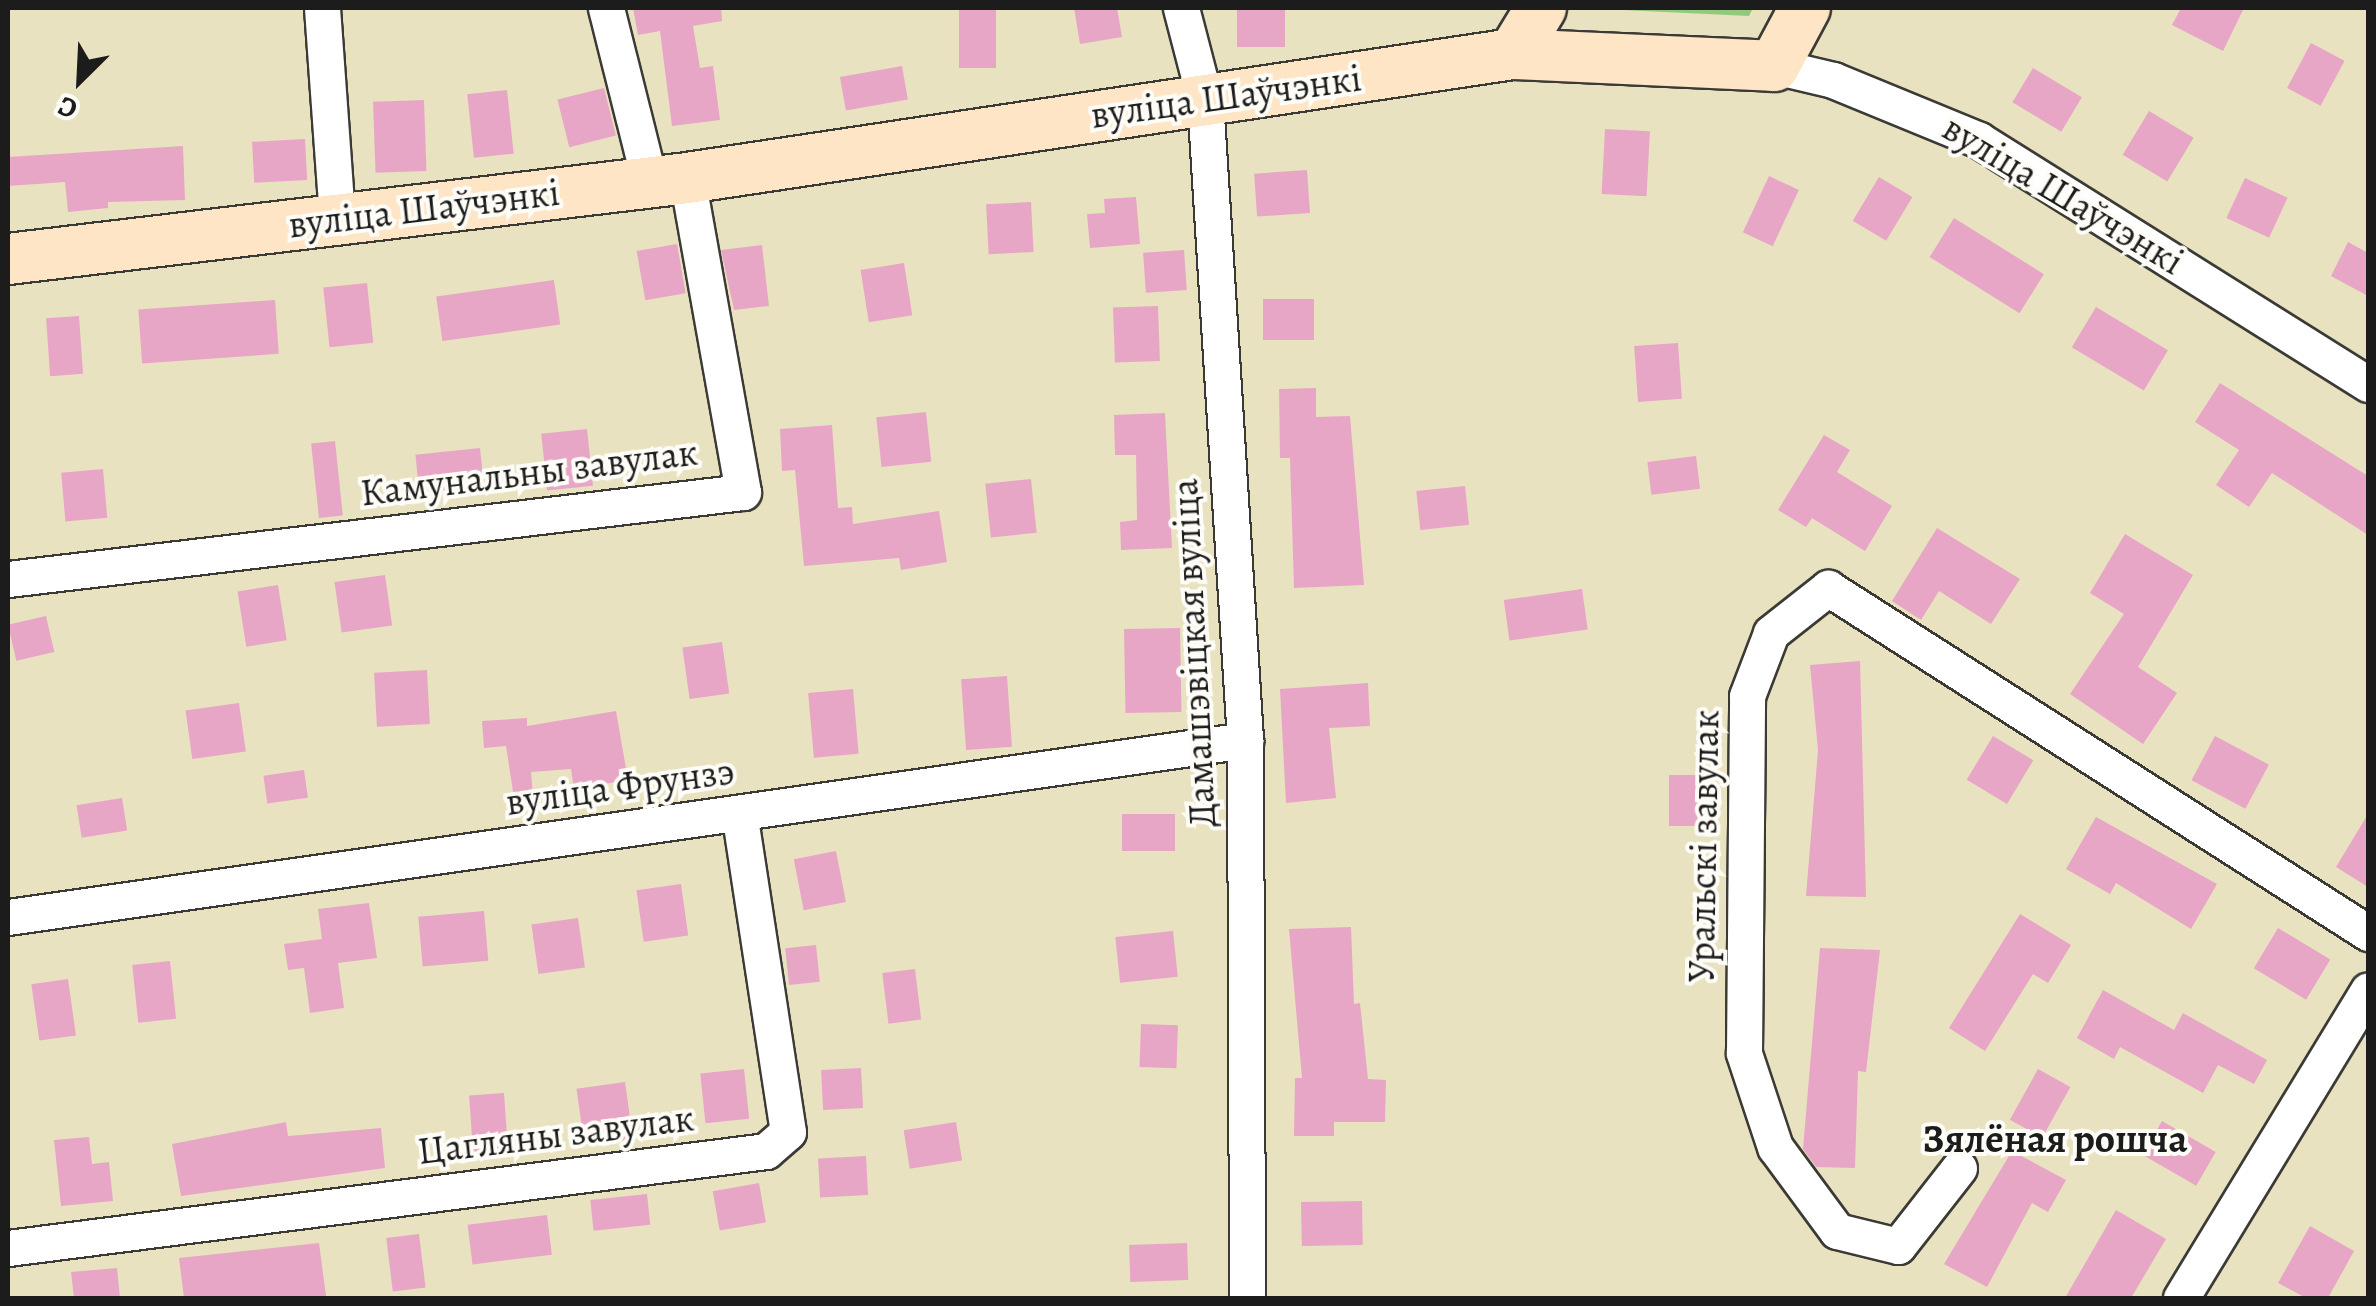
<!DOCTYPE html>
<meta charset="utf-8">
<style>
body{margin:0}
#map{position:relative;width:2376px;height:1306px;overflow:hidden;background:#e8e2c0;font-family:Alegreya,serif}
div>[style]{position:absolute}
.green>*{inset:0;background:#92ca7d}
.building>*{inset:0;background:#e8a6c6;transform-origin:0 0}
.roads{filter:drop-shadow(2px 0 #3b3a35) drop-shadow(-2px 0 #3b3a35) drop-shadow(0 2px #3b3a35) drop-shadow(0 -2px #3b3a35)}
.street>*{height:35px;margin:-17.5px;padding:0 17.5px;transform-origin:17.5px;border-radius:17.5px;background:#fff}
.secondary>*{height:50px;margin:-25px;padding:0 25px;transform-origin:25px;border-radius:25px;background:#fde5c5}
span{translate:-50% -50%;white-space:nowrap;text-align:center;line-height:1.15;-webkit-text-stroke:8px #fdfcf7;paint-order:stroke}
.street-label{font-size:38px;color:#1c1c1c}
.neighbourhood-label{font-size:40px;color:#1c1c1c;font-weight:700}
.frame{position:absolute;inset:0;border:10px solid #1c1c1c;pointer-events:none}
.north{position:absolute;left:30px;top:30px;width:100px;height:100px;-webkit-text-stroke:8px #fdfcf7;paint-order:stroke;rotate:204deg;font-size:28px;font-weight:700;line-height:40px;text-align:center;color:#1c1c1c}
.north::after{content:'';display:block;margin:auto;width:35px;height:45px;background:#1c1c1c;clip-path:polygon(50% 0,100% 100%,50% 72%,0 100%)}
</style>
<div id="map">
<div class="green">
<div style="clip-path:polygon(1580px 8px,1753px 8px,1749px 16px)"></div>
</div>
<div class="building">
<div style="clip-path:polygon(633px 8px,721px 8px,722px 21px,693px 26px,700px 68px,713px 66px,720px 120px,672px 126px,660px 31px,638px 35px)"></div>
<div style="left:959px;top:8px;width:37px;height:60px"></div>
<div style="clip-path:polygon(1074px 8px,1117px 8px,1122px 37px,1080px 44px)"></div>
<div style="left:1237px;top:8px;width:48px;height:39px"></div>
<div style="clip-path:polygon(2181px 8px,2244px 8px,2223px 51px,2172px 25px)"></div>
<div style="left:2311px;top:43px;width:38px;height:51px;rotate:28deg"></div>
<div style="left:902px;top:66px;width:34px;height:63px;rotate:80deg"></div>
<div style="left:2033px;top:68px;width:57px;height:40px;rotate:31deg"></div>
<div style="left:604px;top:88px;width:49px;height:48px;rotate:76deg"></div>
<div style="left:507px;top:90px;width:64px;height:40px;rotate:84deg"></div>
<div style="left:424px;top:100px;width:71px;height:51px;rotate:88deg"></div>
<div style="left:2149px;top:111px;width:52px;height:51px;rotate:31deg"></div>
<div style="left:1605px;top:129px;width:45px;height:65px;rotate:3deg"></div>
<div style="left:305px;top:139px;width:41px;height:53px;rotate:87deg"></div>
<div style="clip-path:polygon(183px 146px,185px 200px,108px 202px,108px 208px,68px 212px,65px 182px,8px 186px,8px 157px)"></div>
<div style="left:1307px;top:170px;width:43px;height:53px;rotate:86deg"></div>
<div style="left:1769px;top:176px;width:33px;height:62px;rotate:25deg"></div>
<div style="left:1879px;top:177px;width:39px;height:51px;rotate:31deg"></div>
<div style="left:2245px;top:178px;width:47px;height:44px;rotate:25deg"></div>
<div style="clip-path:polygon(1136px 197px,1140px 244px,1090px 248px,1087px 214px,1105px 213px,1104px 199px)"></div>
<div style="left:1031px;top:202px;width:50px;height:45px;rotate:87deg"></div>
<div style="left:1954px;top:218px;width:106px;height:46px;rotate:32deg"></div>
<div style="clip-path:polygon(2348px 242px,2368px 253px,2368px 296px,2331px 276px)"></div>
<div style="left:677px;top:244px;width:50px;height:41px;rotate:80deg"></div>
<div style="clip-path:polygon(762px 245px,769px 306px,734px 310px,721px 250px)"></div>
<div style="left:1184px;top:250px;width:40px;height:41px;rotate:86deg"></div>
<div style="left:904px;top:263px;width:53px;height:44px;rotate:81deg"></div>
<div style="left:554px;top:280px;width:45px;height:119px;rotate:82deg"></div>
<div style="left:367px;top:283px;width:60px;height:44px;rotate:84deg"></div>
<div style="left:1263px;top:299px;width:51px;height:41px"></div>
<div style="left:275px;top:300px;width:54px;height:137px;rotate:86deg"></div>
<div style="left:1158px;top:306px;width:55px;height:45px;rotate:88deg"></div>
<div style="left:2096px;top:307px;width:84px;height:47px;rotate:31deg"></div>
<div style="left:79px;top:316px;width:58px;height:33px;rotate:86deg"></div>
<div style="left:1678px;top:343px;width:56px;height:44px;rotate:86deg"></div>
<div style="clip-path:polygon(2220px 383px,2368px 476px,2368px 535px,2272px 473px,2249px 507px,2216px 485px,2239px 450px,2195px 422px)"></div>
<div style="clip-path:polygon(1316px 388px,1316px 417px,1350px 416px,1364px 585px,1294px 588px,1290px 458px,1280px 458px,1279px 389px)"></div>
<div style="left:926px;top:412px;width:50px;height:50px;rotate:84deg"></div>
<div style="clip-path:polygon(1165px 413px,1172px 548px,1121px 550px,1120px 522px,1137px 520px,1136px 455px,1115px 455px,1114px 415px)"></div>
<div style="clip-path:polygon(832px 425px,838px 508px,852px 507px,853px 524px,939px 511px,947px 562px,901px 570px,899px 558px,804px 566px,795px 470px,782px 471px,780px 429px)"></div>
<div style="left:587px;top:429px;width:57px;height:46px;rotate:84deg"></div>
<div style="clip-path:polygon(1824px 435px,1850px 450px,1837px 472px,1892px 506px,1865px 551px,1812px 518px,1806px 527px,1778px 510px)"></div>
<div style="left:335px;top:441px;width:75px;height:24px;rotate:84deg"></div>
<div style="left:480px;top:448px;width:40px;height:65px;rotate:84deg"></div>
<div style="left:1696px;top:456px;width:33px;height:49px;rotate:83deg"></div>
<div style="left:103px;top:469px;width:49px;height:42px;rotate:85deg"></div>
<div style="left:1031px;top:479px;width:54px;height:46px;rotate:84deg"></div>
<div style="left:1465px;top:486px;width:39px;height:49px;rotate:84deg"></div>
<div style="clip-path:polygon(1937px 528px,2020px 579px,1991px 624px,1939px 591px,1921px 620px,1892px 601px)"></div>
<div style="clip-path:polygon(2125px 534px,2193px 575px,2138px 667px,2177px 693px,2143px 744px,2070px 694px,2124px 614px,2090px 593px)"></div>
<div style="left:385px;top:575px;width:51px;height:51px;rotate:82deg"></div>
<div style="left:278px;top:585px;width:56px;height:41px;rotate:81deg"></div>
<div style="left:1582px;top:589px;width:41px;height:79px;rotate:82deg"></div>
<div style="left:46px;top:616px;width:37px;height:39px;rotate:77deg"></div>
<div style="left:1180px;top:628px;width:84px;height:56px;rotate:89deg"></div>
<div style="left:722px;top:642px;width:52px;height:40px;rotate:82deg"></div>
<div style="clip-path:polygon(1860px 661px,1866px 897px,1806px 896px,1818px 750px,1810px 665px)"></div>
<div style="left:427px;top:670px;width:54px;height:53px;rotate:87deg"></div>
<div style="left:1007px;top:676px;width:71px;height:46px;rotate:86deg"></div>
<div style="clip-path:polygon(1368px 683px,1370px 726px,1329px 728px,1336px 798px,1286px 803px,1280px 689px)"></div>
<div style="left:853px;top:689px;width:65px;height:45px;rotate:85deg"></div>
<div style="left:239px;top:703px;width:49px;height:54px;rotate:82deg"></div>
<div style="clip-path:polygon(616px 711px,628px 780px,574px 789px,571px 769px,531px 772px,533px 796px,514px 798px,506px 746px,484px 748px,482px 721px,527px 718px,527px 726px)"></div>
<div style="left:1993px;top:736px;width:47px;height:51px;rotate:31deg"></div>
<div style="left:2215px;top:736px;width:61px;height:50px;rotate:28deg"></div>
<div style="left:304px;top:770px;width:28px;height:41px;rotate:82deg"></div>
<div style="left:1669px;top:775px;width:38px;height:51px"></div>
<div style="left:122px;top:798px;width:33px;height:46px;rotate:81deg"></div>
<div style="left:1122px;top:814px;width:53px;height:37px"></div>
<div style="clip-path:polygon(2368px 814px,2368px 887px,2336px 867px)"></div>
<div style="clip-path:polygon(2096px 817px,2217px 884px,2191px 929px,2116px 883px,2110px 894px,2066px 869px)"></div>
<div style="left:836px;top:851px;width:52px;height:43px;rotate:79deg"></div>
<div style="left:681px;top:884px;width:52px;height:45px;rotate:82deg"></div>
<div style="clip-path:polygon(369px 903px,377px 958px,338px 963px,344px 1008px,310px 1013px,304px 968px,288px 970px,284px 944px,322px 939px,318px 909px)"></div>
<div style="left:484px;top:911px;width:50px;height:66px;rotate:85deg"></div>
<div style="clip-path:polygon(2020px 914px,2071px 945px,2048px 983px,2033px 974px,1985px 1051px,1949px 1028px)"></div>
<div style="left:578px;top:918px;width:50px;height:47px;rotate:82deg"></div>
<div style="clip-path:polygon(1351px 927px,1354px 1004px,1360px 1003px,1368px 1079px,1386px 1080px,1385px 1122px,1334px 1122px,1334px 1136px,1294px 1136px,1295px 1078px,1302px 1078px,1289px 929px)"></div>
<div style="left:2278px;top:928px;width:61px;height:47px;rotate:31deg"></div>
<div style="left:1173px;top:931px;width:46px;height:58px;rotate:84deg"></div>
<div style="left:816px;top:945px;width:37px;height:31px;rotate:84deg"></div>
<div style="clip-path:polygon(1820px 948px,1880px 950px,1866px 1072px,1858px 1071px,1855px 1168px,1816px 1167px,1803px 1149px)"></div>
<div style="left:170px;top:961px;width:58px;height:38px;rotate:84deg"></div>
<div style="left:915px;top:969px;width:51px;height:33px;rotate:83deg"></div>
<div style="left:68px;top:979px;width:57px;height:37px;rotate:82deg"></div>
<div style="clip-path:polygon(2103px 990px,2174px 1030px,2183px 1013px,2267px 1060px,2254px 1084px,2218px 1065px,2203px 1093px,2120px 1047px,2114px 1059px,2077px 1038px)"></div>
<div style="left:1141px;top:1024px;width:37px;height:43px;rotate:2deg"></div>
<div style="left:861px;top:1068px;width:40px;height:40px;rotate:87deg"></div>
<div style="left:744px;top:1069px;width:50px;height:44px;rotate:84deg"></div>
<div style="left:2038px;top:1069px;width:37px;height:58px;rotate:29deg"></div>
<div style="left:625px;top:1082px;width:57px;height:49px;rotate:82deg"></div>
<div style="left:504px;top:1093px;width:58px;height:35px;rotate:86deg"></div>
<div style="left:2162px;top:1121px;width:62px;height:39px;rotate:30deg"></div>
<div style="clip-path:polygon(286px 1122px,288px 1136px,381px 1128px,385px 1168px,181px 1196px,172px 1144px)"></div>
<div style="left:956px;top:1122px;width:39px;height:53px;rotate:81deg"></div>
<div style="clip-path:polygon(89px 1137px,92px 1164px,109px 1162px,113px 1201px,61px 1206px,54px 1140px)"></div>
<div style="clip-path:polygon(2012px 1151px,2066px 1180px,2048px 1212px,2032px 1203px,1987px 1287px,1944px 1264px)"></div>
<div style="left:866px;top:1156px;width:39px;height:48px;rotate:87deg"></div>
<div style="left:759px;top:1183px;width:40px;height:47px;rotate:80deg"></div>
<div style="left:647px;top:1194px;width:31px;height:57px;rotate:84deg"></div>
<div style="left:1362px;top:1201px;width:44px;height:61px;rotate:89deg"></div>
<div style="clip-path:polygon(2116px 1210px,2166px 1239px,2131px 1298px,2065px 1298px)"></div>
<div style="left:547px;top:1215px;width:40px;height:80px;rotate:83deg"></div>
<div style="clip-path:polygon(2310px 1226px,2354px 1251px,2328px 1298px,2306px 1298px,2278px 1283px)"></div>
<div style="left:419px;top:1234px;width:54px;height:33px;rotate:83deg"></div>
<div style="clip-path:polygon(319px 1243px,326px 1296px,184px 1298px,179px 1258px)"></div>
<div style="left:1187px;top:1243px;width:37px;height:58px;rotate:88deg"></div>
<div style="clip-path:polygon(117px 1268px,120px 1298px,74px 1298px,71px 1272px)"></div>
</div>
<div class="roads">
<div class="street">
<div style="left:322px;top:8px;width:211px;rotate:85.9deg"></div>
<div style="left:606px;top:8px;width:180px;rotate:75.9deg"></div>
<div style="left:1181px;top:8px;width:95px;rotate:75.4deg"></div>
<div style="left:1205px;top:100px;width:641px;rotate:86.42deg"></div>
<div style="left:1245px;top:740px;width:558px;rotate:89.79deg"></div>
<div style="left:1774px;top:66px;width:61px;rotate:13.3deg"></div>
<div style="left:1833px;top:80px;width:158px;rotate:22.3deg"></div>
<div style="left:1979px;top:140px;width:459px;rotate:32.1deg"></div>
<div style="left:8px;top:579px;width:740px;rotate:-6.75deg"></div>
<div style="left:743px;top:492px;width:319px;rotate:-100.1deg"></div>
<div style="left:8px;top:917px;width:1250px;rotate:-8.14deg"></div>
<div style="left:1959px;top:1168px;width:99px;rotate:128deg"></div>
<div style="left:1898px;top:1246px;width:63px;rotate:-166.2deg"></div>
<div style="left:1837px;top:1231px;width:104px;rotate:-126.4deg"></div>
<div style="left:1775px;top:1147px;width:99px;rotate:-108.3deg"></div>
<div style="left:1744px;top:1053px;width:357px;rotate:-89.5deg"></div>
<div style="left:1747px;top:696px;width:67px;rotate:-69.1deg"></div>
<div style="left:1771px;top:633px;width:73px;rotate:-38.3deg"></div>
<div style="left:1828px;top:588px;width:641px;rotate:32.57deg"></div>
<div style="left:8px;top:1248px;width:764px;rotate:-7.29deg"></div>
<div style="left:766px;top:1151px;width:29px;rotate:-41deg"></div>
<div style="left:788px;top:1132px;width:323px;rotate:-98.7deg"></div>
<div style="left:2181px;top:1298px;width:360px;rotate:-58.7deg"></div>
</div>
<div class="secondary">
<div style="left:1513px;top:54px;width:54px;rotate:-58.7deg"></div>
<div style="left:8px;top:259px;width:684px;rotate:-6.8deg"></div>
<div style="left:687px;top:178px;width:835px;rotate:-8.54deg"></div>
<div style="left:1513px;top:54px;width:261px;rotate:2.6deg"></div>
<div style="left:1774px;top:66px;width:66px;rotate:-61.9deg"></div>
</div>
</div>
<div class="street-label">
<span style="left:1226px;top:97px;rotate:-8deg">вуліца Шаўчэнкі</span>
<span style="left:2063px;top:195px;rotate:31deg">вуліца Шаўчэнкі</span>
<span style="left:424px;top:209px;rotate:-7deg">вуліца Шаўчэнкі</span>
<span style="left:529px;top:473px;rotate:-7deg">Камунальны завулак</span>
<span style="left:1194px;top:653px;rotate:-93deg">Дамашэвіцкая вуліца</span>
<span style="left:620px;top:787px;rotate:-8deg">вуліца Фрунзэ</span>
<span style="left:1704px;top:846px;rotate:-89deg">Уральскі завулак</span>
<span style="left:556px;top:1135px;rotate:-7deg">Цагляны завулак</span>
</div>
<div class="neighbourhood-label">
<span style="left:2055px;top:1139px">Зялёная рошча</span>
</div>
<div class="frame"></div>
<div class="north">С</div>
</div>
